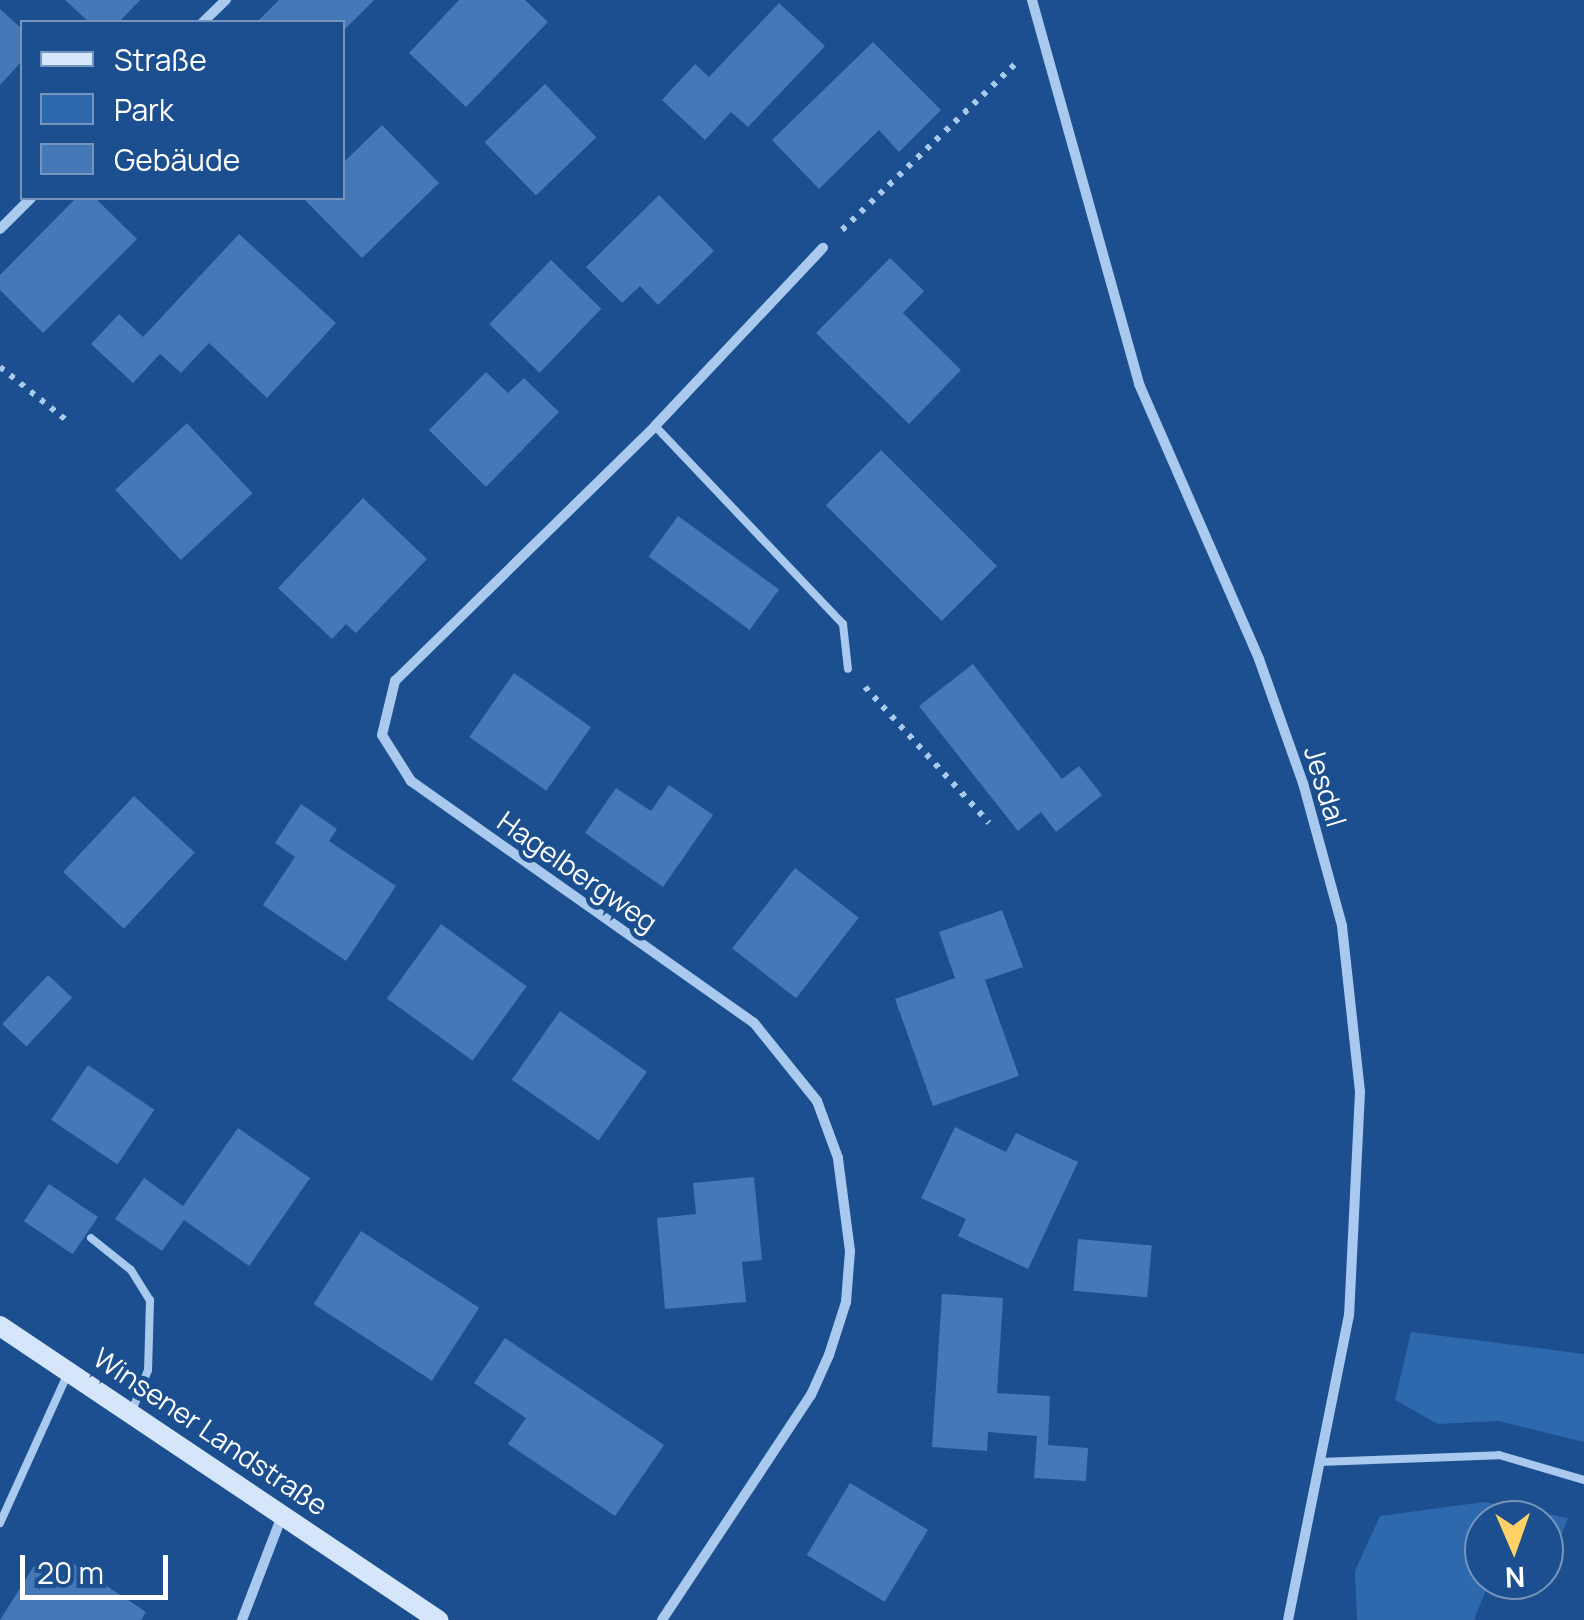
<!DOCTYPE html>
<meta charset="utf-8">
<style>
body{margin:0}
#map{position:relative;width:1584px;height:1620px;overflow:hidden;background:#1b4f8f;font-family:Manrope,sans-serif}
div>[style]{position:absolute}
.green>*{inset:0;background:#2e69ad}
.building>*{inset:0;background:#4478b7;transform-origin:0 0}
.path>*{height:6px;margin-top:-3px;transform-origin:0;background:repeating-linear-gradient(90deg,#a9c9ee 0 5px,transparent 0 13px)}
.lane>*{height:8px;margin:-4px;padding:0 4px;transform-origin:4px;border-radius:4px;background:#a9c9ee}
.street>*{height:10px;margin:-5px;padding:0 5px;transform-origin:5px;border-radius:5px;background:#a9c9ee}
.secondary>*{height:20px;margin:-10px;padding:0 10px;transform-origin:10px;border-radius:10px;background:#d6e6fa}
span{translate:-50% -50%;white-space:nowrap;text-align:center;line-height:1.15;-webkit-text-stroke:9px #1b4f8f;paint-order:stroke}
.street-label{font-size:28px;color:#fff}
.legend{position:absolute;left:20px;top:20px;width:325px;height:180px;box-sizing:border-box;background:#1b4f8f;border:2px solid #7695bc;margin:0;padding:12px 18px;list-style:none;font-size:30px;color:#fff}
.legend li{display:flex;align-items:center;gap:20px;height:50px}
.legend b{width:50px;border:2px solid #7695bc}
.north{position:absolute;left:1464px;top:1500px;width:100px;height:100px;box-sizing:border-box;background:#1b4f8f;border:2px solid #7695bc;border-radius:50%;rotate:178deg;font-size:28px;font-weight:700;line-height:40px;text-align:center;color:#fff}
.north::after{content:'';display:block;margin:auto;width:35px;height:45px;background:#ffd166;clip-path:polygon(50% 0,100% 100%,50% 72%,0 100%)}
.scale{position:absolute;left:20px;top:1555px;width:148px;height:45px;box-sizing:border-box;border:5px solid #fff;border-top:0;padding-left:12px;font-size:30px;line-height:35px;white-space:nowrap;color:#fff;-webkit-text-stroke:8px #1b4f8f;paint-order:stroke}
</style>
<div id="map">
<div class="green">
<div style="clip-path:polygon(1411px 1332px,1584px 1354px,1584px 1442px,1499px 1421px,1438px 1424px,1395px 1400px)"></div>
<div style="clip-path:polygon(1484px 1502px,1568px 1518px,1546px 1575px,1544px 1520px,1484px 1520px,1484px 1580px,1490px 1580px,1474px 1620px,1357px 1620px,1355px 1571px,1380px 1516px)"></div>
</div>
<div class="building">
<div style="clip-path:polygon(65px 0,140px 0,119px 22px,89px 22px)"></div>
<div style="clip-path:polygon(279px 0,374px 0,342px 32px,342px 22px,257px 22px)"></div>
<div style="clip-path:polygon(459px 0,525px 0,548px 22px,466px 107px,409px 53px)"></div>
<div style="clip-path:polygon(779px 3px,825px 46px,748px 127px,731px 112px,705px 140px,662px 100px,695px 64px,709px 77px)"></div>
<div style="clip-path:polygon(0 9px,22px 29px,22px 61px,0 85px)"></div>
<div style="clip-path:polygon(873px 42px,941px 110px,899px 152px,879px 130px,819px 189px,772px 140px)"></div>
<div style="left:545px;top:84px;width:74px;height:84px;rotate:46deg"></div>
<div style="clip-path:polygon(382px 125px,439px 183px,362px 258px,305px 200px,342px 198px,342px 164px)"></div>
<div style="clip-path:polygon(659px 195px,714px 251px,658px 305px,640px 286px,622px 303px,586px 267px)"></div>
<div style="clip-path:polygon(76px 198px,95px 198px,137px 239px,43px 333px,0 290px,0 275px)"></div>
<div style="clip-path:polygon(239px 234px,336px 323px,267px 398px,209px 343px,181px 373px,160px 354px,133px 383px,91px 344px,119px 314px,143px 337px)"></div>
<div style="clip-path:polygon(890px 258px,924px 291px,903px 313px,961px 370px,909px 424px,816px 333px)"></div>
<div style="left:551px;top:260px;width:70px;height:89px;rotate:44deg"></div>
<div style="clip-path:polygon(486px 372px,508px 393px,524px 378px,559px 412px,486px 487px,429px 430px)"></div>
<div style="left:187px;top:423px;width:96px;height:98px;rotate:47deg"></div>
<div style="left:881px;top:450px;width:164px;height:78px;rotate:45deg"></div>
<div style="clip-path:polygon(363px 498px,427px 559px,356px 633px,346px 624px,332px 639px,278px 588px)"></div>
<div style="left:678px;top:516px;width:125px;height:50px;rotate:36deg"></div>
<div style="clip-path:polygon(973px 664px,1062px 779px,1079px 766px,1102px 795px,1056px 832px,1041px 812px,1018px 831px,919px 706px)"></div>
<div style="left:514px;top:673px;width:94px;height:78px;rotate:35deg"></div>
<div style="clip-path:polygon(669px 785px,713px 815px,663px 887px,585px 833px,616px 788px,651px 811px)"></div>
<div style="left:134px;top:796px;width:83px;height:104px;rotate:43deg"></div>
<div style="clip-path:polygon(301px 804px,337px 829px,329px 841px,396px 886px,346px 961px,263px 905px,295px 857px,275px 843px)"></div>
<div style="left:795px;top:868px;width:81px;height:102px;rotate:38deg"></div>
<div style="clip-path:polygon(1002px 910px,1023px 967px,985px 980px,1019px 1076px,933px 1106px,895px 999px,955px 978px,939px 932px)"></div>
<div style="left:441px;top:924px;width:106px;height:92px;rotate:36deg"></div>
<div style="left:48px;top:975px;width:33px;height:67px;rotate:43deg"></div>
<div style="left:560px;top:1011px;width:106px;height:84px;rotate:35deg"></div>
<div style="left:88px;top:1065px;width:80px;height:66px;rotate:34deg"></div>
<div style="clip-path:polygon(955px 1127px,1006px 1152px,1016px 1133px,1078px 1162px,1028px 1269px,958px 1236px,966px 1219px,921px 1198px)"></div>
<div style="clip-path:polygon(238px 1128px,310px 1178px,249px 1266px,184px 1220px,162px 1251px,115px 1219px,144px 1178px,183px 1206px)"></div>
<div style="clip-path:polygon(754px 1177px,762px 1260px,742px 1262px,746px 1302px,665px 1309px,657px 1218px,696px 1214px,693px 1183px)"></div>
<div style="left:49px;top:1184px;width:59px;height:45px;rotate:34deg"></div>
<div style="left:361px;top:1231px;width:141px;height:87px;rotate:33deg"></div>
<div style="left:1078px;top:1239px;width:74px;height:52px;rotate:5deg"></div>
<div style="clip-path:polygon(942px 1294px,1003px 1298px,997px 1393px,1050px 1396px,1048px 1445px,1088px 1448px,1086px 1481px,1034px 1478px,1037px 1436px,988px 1432px,987px 1451px,932px 1447px)"></div>
<div style="clip-path:polygon(505px 1338px,664px 1445px,615px 1516px,508px 1444px,526px 1418px,474px 1383px)"></div>
<div style="left:850px;top:1483px;width:91px;height:84px;rotate:31deg"></div>
<div style="clip-path:polygon(72px 1563px,146px 1612px,141px 1620px,0 1620px,34px 1566px,59px 1582px)"></div>
</div>
<div class="path">
<div style="left:842px;top:230px;width:243px;rotate:-43.8deg"></div>
<div style="left:0;top:367px;width:90px;rotate:38.7deg"></div>
<div style="left:865px;top:687px;width:184px;rotate:47.6deg"></div>
</div>
<div class="lane">
<div style="left:655px;top:426px;width:273px;rotate:46.5deg"></div>
<div style="left:843px;top:624px;width:45px;rotate:83.7deg"></div>
<div style="left:91px;top:1238px;width:51px;rotate:38.7deg"></div>
<div style="left:131px;top:1270px;width:36px;rotate:58deg"></div>
<div style="left:150px;top:1300px;width:70px;rotate:91.6deg"></div>
<div style="left:148px;top:1370px;width:44px;rotate:111.3deg"></div>
<div style="left:1320px;top:1462px;width:179px;rotate:-2.2deg"></div>
<div style="left:1499px;top:1455px;width:89px;rotate:16.4deg"></div>
<div style="left:0;top:1523px;width:165px;rotate:-65.6deg"></div>
</div>
<div class="street">
<div style="left:1032px;top:0;width:399px;rotate:74.4deg"></div>
<div style="left:1139px;top:384px;width:300px;rotate:66.4deg"></div>
<div style="left:1259px;top:659px;width:132px;rotate:70.5deg"></div>
<div style="left:1303px;top:783px;width:148px;rotate:74.7deg"></div>
<div style="left:1342px;top:926px;width:167px;rotate:83.8deg"></div>
<div style="left:1360px;top:1092px;width:223px;rotate:92.8deg"></div>
<div style="left:1349px;top:1315px;width:311px;rotate:101.3deg"></div>
<div style="left:203px;top:22px;width:32px;rotate:-44deg"></div>
<div style="left:0;top:229px;width:44px;rotate:-45deg"></div>
<div style="left:242px;top:1620px;width:115px;rotate:-69deg"></div>
<div style="left:662px;top:1620px;width:270px;rotate:-56.5deg"></div>
<div style="left:811px;top:1395px;width:44px;rotate:-65.8deg"></div>
<div style="left:829px;top:1355px;width:56px;rotate:-72.2deg"></div>
<div style="left:846px;top:1302px;width:51px;rotate:-85.5deg"></div>
<div style="left:850px;top:1251px;width:94px;rotate:-97.4deg"></div>
<div style="left:838px;top:1158px;width:61px;rotate:-110.2deg"></div>
<div style="left:817px;top:1101px;width:100px;rotate:-128.9deg"></div>
<div style="left:754px;top:1023px;width:420px;rotate:-144.8deg"></div>
<div style="left:411px;top:781px;width:54px;rotate:-122.2deg"></div>
<div style="left:382px;top:735px;width:56px;rotate:-76.5deg"></div>
<div style="left:395px;top:681px;width:364px;rotate:-44.4deg"></div>
<div style="left:655px;top:426px;width:245px;rotate:-46.7deg"></div>
</div>
<div class="secondary">
<div style="left:0;top:1326px;width:528px;rotate:33.87deg"></div>
</div>
<div class="street-label">
<span style="left:1326px;top:786px;rotate:73deg">Jesdal</span>
<span style="left:578px;top:871px;rotate:35deg">Hagelbergweg</span>
<span style="left:211px;top:1431px;rotate:34deg">Winsener Landstraße</span>
</div>
<ul class="legend">
<li><b style="height:12px;background:#d6e6fa"></b>Straße</li>
<li><b style="height:28px;background:#2e69ad"></b>Park</li>
<li><b style="height:28px;background:#4478b7"></b>Gebäude</li>
</ul>
<div class="north">N</div>
<div class="scale">20 m</div>
</div>
